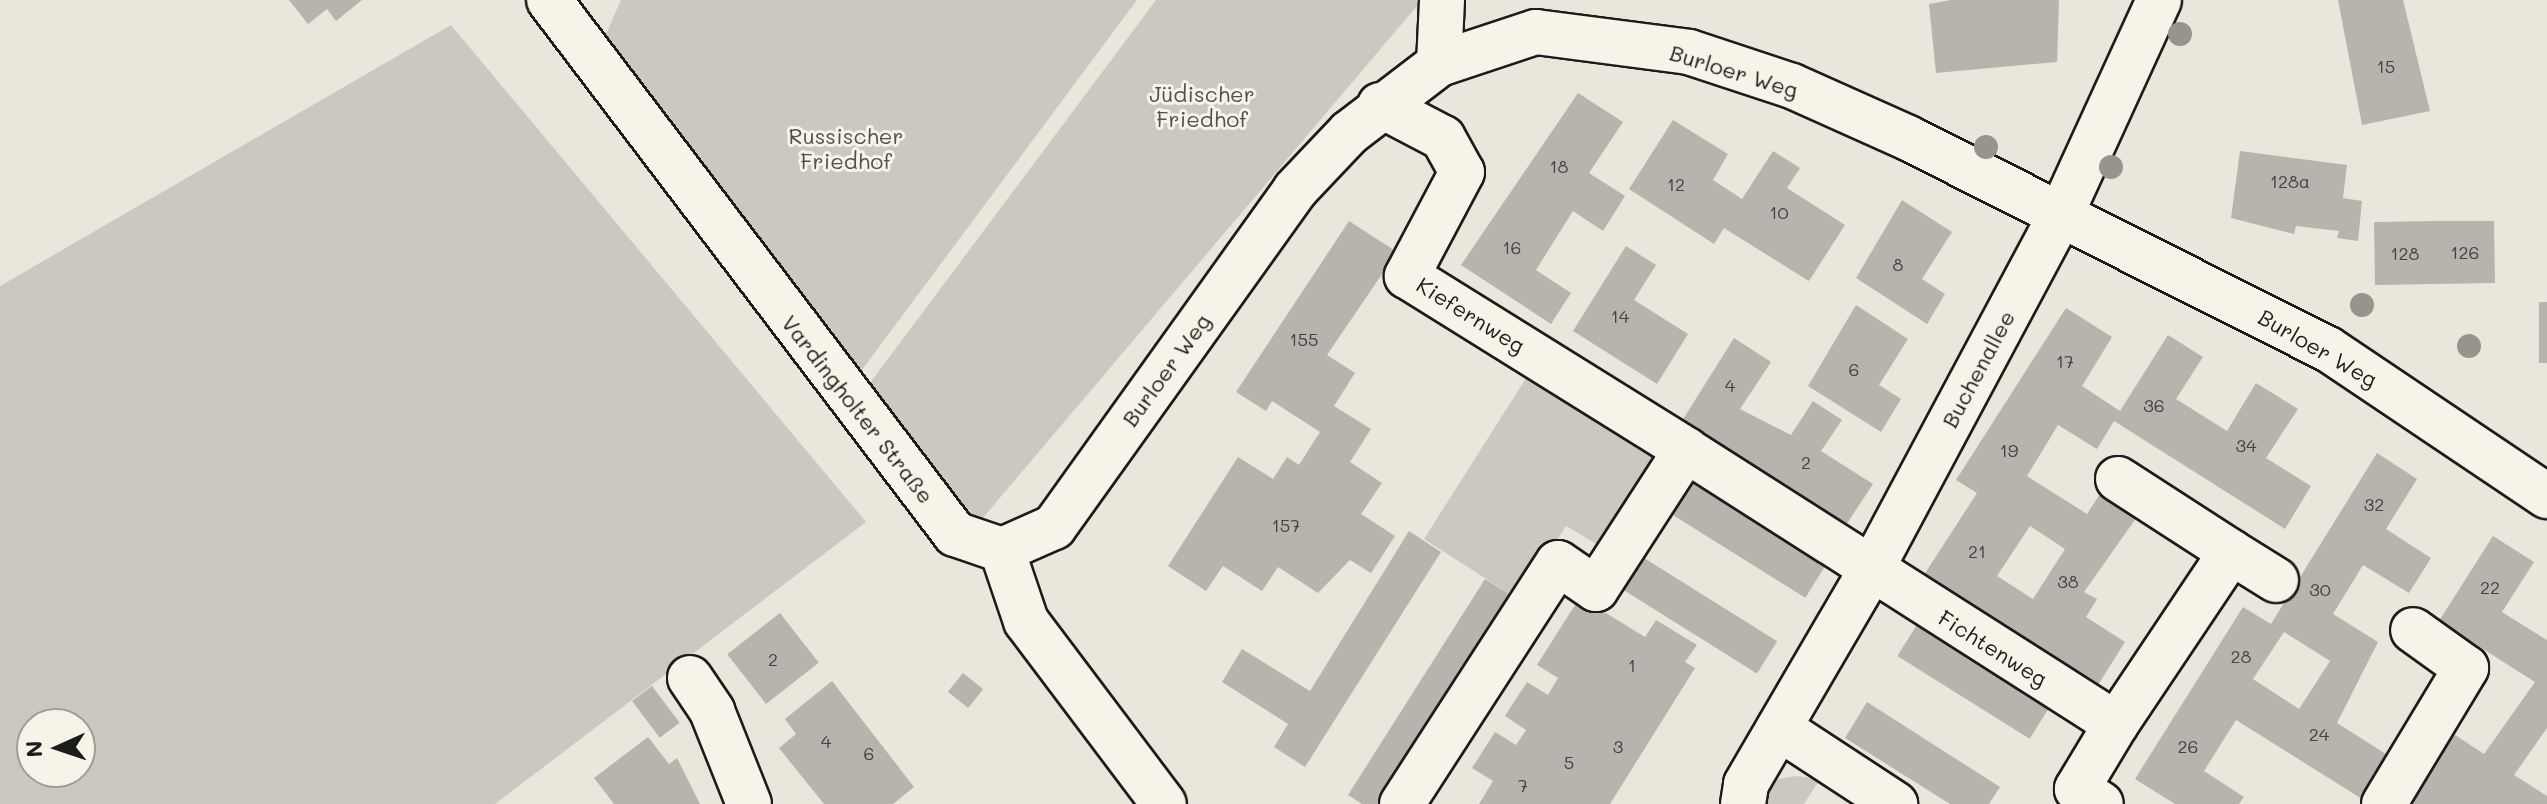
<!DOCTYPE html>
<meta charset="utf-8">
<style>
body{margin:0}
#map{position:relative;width:2547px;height:804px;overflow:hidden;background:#eae6dc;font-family:Mali,sans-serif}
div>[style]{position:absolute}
.green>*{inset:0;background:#ccc8c0}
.building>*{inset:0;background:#b6b4ac;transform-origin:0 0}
.roads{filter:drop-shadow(2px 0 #1c1c1c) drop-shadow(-2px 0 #1c1c1c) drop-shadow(0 2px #1c1c1c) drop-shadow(0 -2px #1c1c1c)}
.minor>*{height:44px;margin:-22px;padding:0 22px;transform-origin:22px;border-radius:22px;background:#f7f3e8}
.trees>*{width:24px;height:24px;margin:-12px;border-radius:50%;background:#96948d}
span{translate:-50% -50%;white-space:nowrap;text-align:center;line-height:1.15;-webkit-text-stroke:6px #f7f3e8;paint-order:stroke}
.number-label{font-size:18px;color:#424240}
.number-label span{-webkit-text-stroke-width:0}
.street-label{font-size:22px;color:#1c1c1c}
.park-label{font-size:22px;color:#51504d}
.north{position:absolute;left:16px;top:708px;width:80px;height:80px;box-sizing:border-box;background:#f7f3e8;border:2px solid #9f9d96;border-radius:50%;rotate:267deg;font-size:22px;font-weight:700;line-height:32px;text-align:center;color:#1c1c1c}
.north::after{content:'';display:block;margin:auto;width:28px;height:36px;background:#1c1c1c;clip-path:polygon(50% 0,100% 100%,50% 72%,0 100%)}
</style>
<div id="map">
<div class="green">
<div style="clip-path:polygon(621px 0,1137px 0,847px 390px,596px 57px)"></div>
<div style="clip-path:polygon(1156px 0,1422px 0,959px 546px,858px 399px)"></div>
<div style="clip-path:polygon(evenodd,451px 25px,866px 522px,495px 804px,0 804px,0 286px,451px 25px,32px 724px,80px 724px,80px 772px,32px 772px,32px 724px)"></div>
<div style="clip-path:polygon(1528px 375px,1664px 461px,1608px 551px,1566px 526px,1519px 600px,1424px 539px)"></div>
<div style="clip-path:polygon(1796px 776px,1820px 779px,1804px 804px,1761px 804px,1778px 779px)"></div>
</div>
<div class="building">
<div style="clip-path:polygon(289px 0,362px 0,336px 21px,327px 9px,308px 24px)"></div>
<div style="clip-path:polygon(1951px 0,2059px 0,2057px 62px,1936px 73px,1929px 4px)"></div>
<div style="clip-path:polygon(2338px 0,2403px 0,2430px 111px,2362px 125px)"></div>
<div style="clip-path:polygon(1578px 93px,1623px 122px,1589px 173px,1625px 196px,1603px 231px,1573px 211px,1536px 270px,1571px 293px,1551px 324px,1461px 265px)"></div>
<div style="clip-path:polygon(1673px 120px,1728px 154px,1713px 180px,1742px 199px,1773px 151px,1800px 168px,1787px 188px,1845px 225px,1809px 281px,1724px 228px,1714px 244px,1629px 189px)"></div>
<div style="clip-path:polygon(2240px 151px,2347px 165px,2343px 198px,2362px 201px,2358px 241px,2337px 238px,2339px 231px,2296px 226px,2294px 234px,2231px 218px)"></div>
<div style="clip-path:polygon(1902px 200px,1952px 232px,1922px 279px,1945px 294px,1927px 324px,1856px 278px)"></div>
<div style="clip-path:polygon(1349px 221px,1397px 252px,1327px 355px,1355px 373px,1334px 406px,1371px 429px,1350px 462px,1382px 483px,1361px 514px,1395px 536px,1371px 573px,1350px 560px,1318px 593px,1278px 567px,1262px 591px,1223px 566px,1206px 591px,1168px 566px,1238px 457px,1273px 479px,1287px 457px,1299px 465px,1320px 432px,1272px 401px,1266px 411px,1236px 392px)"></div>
<div style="clip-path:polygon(2435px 221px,2494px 221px,2495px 283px,2375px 285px,2374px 222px)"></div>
<div style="clip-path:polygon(1626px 246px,1656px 265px,1634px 300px,1688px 334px,1657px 384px,1573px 331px)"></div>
<div style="left:2539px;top:302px;width:8px;height:61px"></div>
<div style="clip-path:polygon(1856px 305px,1908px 339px,1879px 385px,1901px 399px,1881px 432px,1808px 386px)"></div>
<div style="clip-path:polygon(evenodd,2066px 308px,2112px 337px,2082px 386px,2120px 411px,2168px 335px,2203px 357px,2176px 399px,2227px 431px,2256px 383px,2298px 409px,2266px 458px,2311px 486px,2285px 529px,2114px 421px,2097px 449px,2058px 425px,2027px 476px,2087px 514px,2107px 483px,2144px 507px,2084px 592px,2097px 599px,2086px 617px,2125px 642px,2096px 688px,1922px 578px,1977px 493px,1956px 480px,2066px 308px,2030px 526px,2065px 549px,2033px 599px,1997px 576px,2030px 526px)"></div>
<div style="clip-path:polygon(1734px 338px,1771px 362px,1740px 409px,1791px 435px,1813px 401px,1842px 420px,1821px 451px,1873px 484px,1844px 528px,1680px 424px)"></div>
<div style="clip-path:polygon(evenodd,2377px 453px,2417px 479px,2386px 529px,2431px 558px,2409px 593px,2363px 565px,2333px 614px,2378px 642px,2337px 723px,2389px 756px,2362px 799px,2236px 720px,2204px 771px,2244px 797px,2239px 804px,2175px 804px,2135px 779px,2243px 607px,2271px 624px,2377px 453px,2284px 632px,2330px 661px,2299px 709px,2253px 679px,2284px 632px)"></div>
<div style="left:1692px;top:481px;width:158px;height:39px;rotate:32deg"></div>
<div style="clip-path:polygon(1409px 531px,1441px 552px,1305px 767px,1274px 747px,1288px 724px,1222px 682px,1242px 649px,1310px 691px)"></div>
<div style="clip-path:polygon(2493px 536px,2534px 562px,2502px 612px,2547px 640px,2547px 728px,2514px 775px,2547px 796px,2547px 804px,2403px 804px,2449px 731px,2484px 754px,2535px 682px,2439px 621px)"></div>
<div style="left:1644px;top:558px;width:157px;height:38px;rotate:32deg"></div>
<div style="clip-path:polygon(1485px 579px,1519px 600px,1389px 804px,1362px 804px,1348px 795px)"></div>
<div style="clip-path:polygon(1580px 597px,1645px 637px,1656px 620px,1697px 645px,1685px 662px,1695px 668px,1610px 804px,1479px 804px,1493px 781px,1472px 768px,1495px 732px,1516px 745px,1526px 730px,1505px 716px,1527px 682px,1548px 695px,1558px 678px,1537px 665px)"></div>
<div style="left:780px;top:613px;width:63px;height:67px;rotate:52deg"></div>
<div style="left:1918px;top:623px;width:156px;height:39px;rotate:32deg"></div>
<div style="left:963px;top:673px;width:26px;height:24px;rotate:39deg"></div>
<div style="clip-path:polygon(832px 681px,914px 787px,893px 804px,824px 804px,779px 748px,796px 734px,785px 719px)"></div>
<div style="left:652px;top:686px;width:46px;height:25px;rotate:53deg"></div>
<div style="clip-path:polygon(1867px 702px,2000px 787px,1989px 804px,1950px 804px,1845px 738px)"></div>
<div style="clip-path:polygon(648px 737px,669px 764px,677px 758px,700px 804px,614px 804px,594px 778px)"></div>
</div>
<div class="roads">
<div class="minor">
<div style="left:549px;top:0;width:671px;rotate:52.75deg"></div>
<div style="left:955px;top:534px;width:50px;rotate:18.8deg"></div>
<div style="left:1439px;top:64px;width:64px;rotate:-87.3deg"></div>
<div style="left:1380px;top:105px;width:71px;rotate:27.6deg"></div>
<div style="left:1443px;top:138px;width:39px;rotate:61deg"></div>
<div style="left:1462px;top:172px;width:118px;rotate:117.9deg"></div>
<div style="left:1407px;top:276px;width:329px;rotate:31.9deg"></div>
<div style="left:2118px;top:479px;width:135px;rotate:32.9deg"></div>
<div style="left:1002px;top:550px;width:57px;rotate:-23.9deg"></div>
<div style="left:1054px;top:527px;width:414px;rotate:-54.4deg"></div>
<div style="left:1295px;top:190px;width:79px;rotate:-46.5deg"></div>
<div style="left:1349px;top:133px;width:113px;rotate:-37.5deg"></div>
<div style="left:1439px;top:64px;width:102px;rotate:-18.3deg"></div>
<div style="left:1536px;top:32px;width:154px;rotate:7.4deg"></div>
<div style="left:1689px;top:52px;width:108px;rotate:18.3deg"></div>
<div style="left:1792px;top:86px;width:127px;rotate:24.1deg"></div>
<div style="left:1908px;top:138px;width:470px;rotate:26.7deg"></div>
<div style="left:2328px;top:349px;width:264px;rotate:33.9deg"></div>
<div style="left:1002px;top:550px;width:75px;rotate:71.3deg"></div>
<div style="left:1026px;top:621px;width:229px;rotate:53deg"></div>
<div style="left:690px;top:678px;width:40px;rotate:56deg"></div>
<div style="left:712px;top:711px;width:100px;rotate:68.3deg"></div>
<div style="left:2116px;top:724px;width:207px;rotate:-56.2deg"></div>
<div style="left:2231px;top:552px;width:53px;rotate:31.9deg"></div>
<div style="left:1779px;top:728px;width:139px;rotate:33.2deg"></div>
<div style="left:1402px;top:804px;width:287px;rotate:-57.1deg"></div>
<div style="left:1558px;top:563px;width:46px;rotate:34.4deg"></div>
<div style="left:1596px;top:589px;width:166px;rotate:-57.1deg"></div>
<div style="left:1686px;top:450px;width:510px;rotate:32.51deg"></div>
<div style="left:2116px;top:724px;width:76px;rotate:121deg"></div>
<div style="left:2077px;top:789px;width:28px;rotate:32deg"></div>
<div style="left:1743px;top:804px;width:20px;rotate:-81deg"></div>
<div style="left:1746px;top:784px;width:246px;rotate:-59.7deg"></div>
<div style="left:1870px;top:572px;width:408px;rotate:-61.9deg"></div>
<div style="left:2062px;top:212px;width:233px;rotate:-65.4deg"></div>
<div style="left:2384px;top:804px;width:159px;rotate:-58.9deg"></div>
<div style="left:2466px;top:668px;width:65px;rotate:-144.4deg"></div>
</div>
</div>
<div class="trees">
<div style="left:2180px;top:34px"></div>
<div style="left:1986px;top:147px"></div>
<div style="left:2111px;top:167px"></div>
<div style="left:2362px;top:305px"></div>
<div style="left:2469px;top:346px"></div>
</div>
<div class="number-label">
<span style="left:2386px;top:66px">15</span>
<span style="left:1559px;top:166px">18</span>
<span style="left:2290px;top:181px">128a</span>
<span style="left:1676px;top:184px">12</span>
<span style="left:1779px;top:212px">10</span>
<span style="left:1512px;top:247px">16</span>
<span style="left:2465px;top:252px">126</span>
<span style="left:2405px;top:253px">128</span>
<span style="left:1898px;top:264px">8</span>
<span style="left:1620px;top:316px">14</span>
<span style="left:1304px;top:339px">155</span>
<span style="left:2065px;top:361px">17</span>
<span style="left:1854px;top:369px">6</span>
<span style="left:1730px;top:385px">4</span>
<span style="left:2154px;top:405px">36</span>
<span style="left:2246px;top:445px">34</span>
<span style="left:2009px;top:450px">19</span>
<span style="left:1806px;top:462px">2</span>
<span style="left:2374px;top:504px">32</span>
<span style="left:1286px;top:525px">157</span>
<span style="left:1977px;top:551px">21</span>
<span style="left:2068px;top:581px">38</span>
<span style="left:2490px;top:587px">22</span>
<span style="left:2320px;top:589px">30</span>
<span style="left:2241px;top:656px">28</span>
<span style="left:773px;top:659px">2</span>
<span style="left:1632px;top:665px">1</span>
<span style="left:2319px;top:734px">24</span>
<span style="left:826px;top:741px">4</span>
<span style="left:1618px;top:746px">3</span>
<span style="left:2188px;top:746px">26</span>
<span style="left:869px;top:753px">6</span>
<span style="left:1569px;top:762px">5</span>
<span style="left:1523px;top:785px">7</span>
</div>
<div class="street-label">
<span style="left:1734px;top:71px;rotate:17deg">Burloer Weg</span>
<span style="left:1471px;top:315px;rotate:32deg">Kiefernweg</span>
<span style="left:2318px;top:348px;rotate:30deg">Burloer Weg</span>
<span style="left:1978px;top:369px;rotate:-62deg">Buchenallee</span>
<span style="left:1166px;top:370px;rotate:-54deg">Burloer Weg</span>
<span style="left:858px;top:409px;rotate:52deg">Vardingholter Straße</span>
<span style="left:1993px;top:648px;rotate:32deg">Fichtenweg</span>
</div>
<div class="park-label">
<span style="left:1202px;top:106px">Jüdischer<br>Friedhof</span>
<span style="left:846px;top:148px">Russischer<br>Friedhof</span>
</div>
<div class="north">N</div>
</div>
